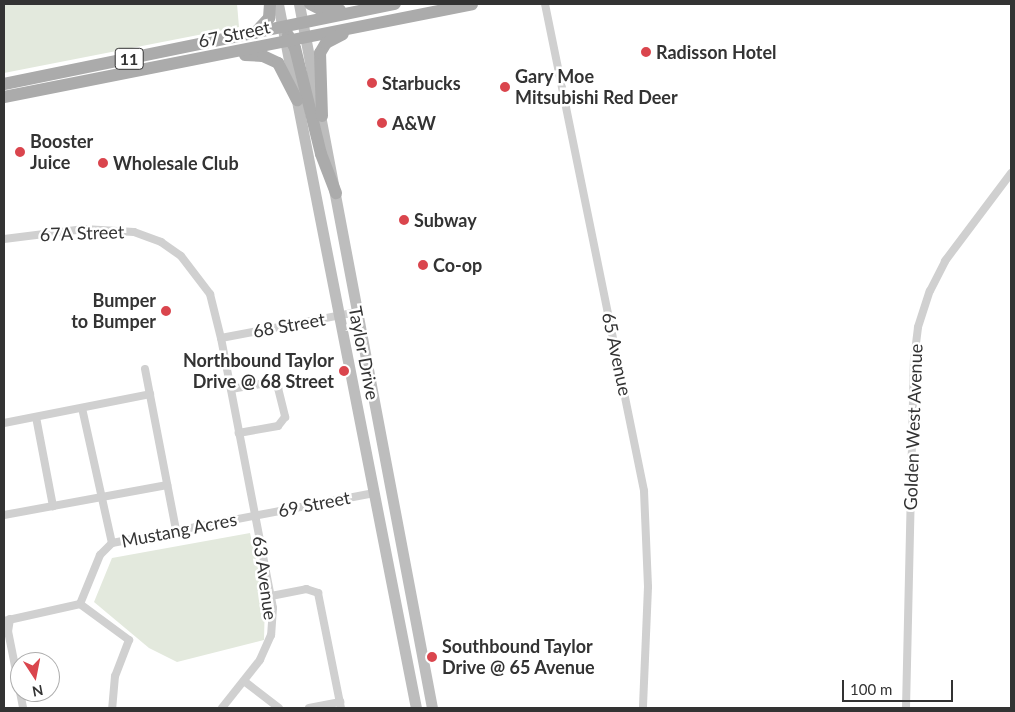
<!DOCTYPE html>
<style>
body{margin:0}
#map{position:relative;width:1015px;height:712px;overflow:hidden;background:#fff;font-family:Lato,sans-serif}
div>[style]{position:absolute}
.green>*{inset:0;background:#e3e9dd}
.street>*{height:8px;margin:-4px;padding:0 4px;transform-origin:4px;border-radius:4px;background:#d0d0d0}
.secondary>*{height:11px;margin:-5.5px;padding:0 5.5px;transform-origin:5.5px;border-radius:5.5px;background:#bdbdbd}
.primary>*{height:12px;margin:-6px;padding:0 6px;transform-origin:6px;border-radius:6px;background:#ababab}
.dots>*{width:14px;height:14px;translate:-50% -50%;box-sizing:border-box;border:2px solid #fff;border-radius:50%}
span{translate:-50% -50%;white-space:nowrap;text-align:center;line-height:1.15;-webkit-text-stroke:5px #fff;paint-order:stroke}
.shield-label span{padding:1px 4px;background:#fff;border:1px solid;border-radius:4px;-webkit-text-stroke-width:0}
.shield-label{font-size:16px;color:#333;font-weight:700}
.street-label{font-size:18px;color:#333}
.poi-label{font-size:18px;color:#333;font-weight:700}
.left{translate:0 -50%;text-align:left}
.right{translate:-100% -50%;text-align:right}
.frame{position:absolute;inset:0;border:5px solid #333;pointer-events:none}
.north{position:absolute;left:10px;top:652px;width:50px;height:50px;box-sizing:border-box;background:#fff;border:1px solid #adadad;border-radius:50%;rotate:169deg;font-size:14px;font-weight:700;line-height:20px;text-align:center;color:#333}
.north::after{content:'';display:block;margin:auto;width:18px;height:22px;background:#da454d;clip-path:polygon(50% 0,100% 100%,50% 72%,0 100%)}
.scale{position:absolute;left:842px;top:680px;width:111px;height:22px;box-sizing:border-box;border:2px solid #333;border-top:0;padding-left:6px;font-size:15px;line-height:18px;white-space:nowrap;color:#333;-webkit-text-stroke:4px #fff;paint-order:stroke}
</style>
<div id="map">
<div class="green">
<div style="clip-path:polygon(4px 4px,237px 4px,239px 27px,4px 73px)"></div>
<div style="clip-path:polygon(250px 533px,265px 600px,264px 640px,177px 662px,149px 648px,94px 602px,112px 558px)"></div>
</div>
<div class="street">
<div style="left:545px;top:4px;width:497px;rotate:78.5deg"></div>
<div style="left:644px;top:491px;width:96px;rotate:87.6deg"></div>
<div style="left:648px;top:587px;width:121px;rotate:92.4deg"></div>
<div style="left:4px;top:239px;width:81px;rotate:-7.1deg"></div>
<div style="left:84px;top:229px;width:50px;rotate:3.4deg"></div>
<div style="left:134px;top:232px;width:29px;rotate:20deg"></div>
<div style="left:161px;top:242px;width:24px;rotate:35deg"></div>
<div style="left:181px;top:256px;width:48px;rotate:52.7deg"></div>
<div style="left:210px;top:294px;width:45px;rotate:76deg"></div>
<div style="left:221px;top:338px;width:275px;rotate:79.1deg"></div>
<div style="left:273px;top:608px;width:27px;rotate:94deg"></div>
<div style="left:271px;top:635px;width:27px;rotate:114deg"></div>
<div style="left:260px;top:660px;width:61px;rotate:128.4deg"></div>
<div style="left:221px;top:338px;width:138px;rotate:-10.8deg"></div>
<div style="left:145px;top:369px;width:164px;rotate:79.1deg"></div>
<div style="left:231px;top:389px;width:43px;rotate:-9.5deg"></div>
<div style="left:273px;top:382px;width:8px;rotate:50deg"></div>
<div style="left:278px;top:388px;width:30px;rotate:76deg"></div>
<div style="left:285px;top:417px;width:11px;rotate:128deg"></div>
<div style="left:278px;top:426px;width:40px;rotate:170deg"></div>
<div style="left:82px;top:408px;width:138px;rotate:77.5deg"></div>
<div style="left:36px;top:417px;width:91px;rotate:79.2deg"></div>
<div style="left:4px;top:423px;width:149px;rotate:-11.2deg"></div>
<div style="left:4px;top:515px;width:166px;rotate:-10.4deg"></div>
<div style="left:271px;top:596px;width:36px;rotate:-11deg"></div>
<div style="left:306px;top:589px;width:13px;rotate:18deg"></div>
<div style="left:318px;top:593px;width:117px;rotate:78.7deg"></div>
<div style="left:80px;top:604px;width:53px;rotate:-67.8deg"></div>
<div style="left:100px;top:555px;width:17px;rotate:-45deg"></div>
<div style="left:112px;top:543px;width:267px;rotate:-10.8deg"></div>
<div style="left:10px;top:619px;width:12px;rotate:99deg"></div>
<div style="left:8px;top:631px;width:61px;rotate:78.7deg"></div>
<div style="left:4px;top:621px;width:78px;rotate:-12.6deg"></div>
<div style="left:80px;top:604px;width:61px;rotate:36.3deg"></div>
<div style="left:129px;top:640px;width:39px;rotate:111deg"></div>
<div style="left:115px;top:676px;width:32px;rotate:95deg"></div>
<div style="left:244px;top:681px;width:44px;rotate:37.6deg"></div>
<div style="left:20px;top:692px;width:16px;rotate:79deg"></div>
<div style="left:309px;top:708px;width:32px;rotate:-11deg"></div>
<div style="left:906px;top:708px;width:348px;rotate:-88.7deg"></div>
<div style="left:914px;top:360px;width:33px;rotate:-83deg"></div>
<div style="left:918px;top:327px;width:38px;rotate:-72deg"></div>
<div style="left:930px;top:291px;width:34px;rotate:-63deg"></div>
<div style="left:945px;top:261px;width:110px;rotate:-53.1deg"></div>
</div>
<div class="secondary">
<div style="left:278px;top:4px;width:717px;rotate:78.91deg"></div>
<div style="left:299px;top:4px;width:716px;rotate:79.3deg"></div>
</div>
<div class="primary">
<div style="left:310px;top:4px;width:11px;rotate:27deg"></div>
<div style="left:320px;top:9px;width:20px;rotate:3deg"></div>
<div style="left:255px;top:33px;width:21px;rotate:-47deg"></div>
<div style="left:269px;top:18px;width:14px;rotate:-86deg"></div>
<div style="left:288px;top:35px;width:15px;rotate:62deg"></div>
<div style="left:295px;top:48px;width:109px;rotate:76.2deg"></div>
<div style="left:321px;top:154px;width:42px;rotate:69deg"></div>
<div style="left:245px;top:55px;width:18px;rotate:3deg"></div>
<div style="left:263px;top:56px;width:17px;rotate:25deg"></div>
<div style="left:278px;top:63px;width:42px;rotate:62.8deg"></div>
<div style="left:4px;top:84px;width:399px;rotate:-11.6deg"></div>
<div style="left:4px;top:97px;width:477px;rotate:-11.2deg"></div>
<div style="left:322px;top:116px;width:63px;rotate:-91.8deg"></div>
<div style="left:320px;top:53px;width:12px;rotate:-59deg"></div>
<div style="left:326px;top:43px;width:19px;rotate:-28deg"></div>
</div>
<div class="dots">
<div style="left:646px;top:52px;background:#da454d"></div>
<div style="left:372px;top:83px;background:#da454d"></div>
<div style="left:505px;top:87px;background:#da454d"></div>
<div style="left:382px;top:123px;background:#da454d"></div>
<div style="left:20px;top:152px;background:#da454d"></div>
<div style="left:103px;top:163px;background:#da454d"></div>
<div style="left:404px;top:220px;background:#da454d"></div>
<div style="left:423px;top:265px;background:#da454d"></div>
<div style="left:166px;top:311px;background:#da454d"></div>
<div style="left:344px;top:371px;background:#da454d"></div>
<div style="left:432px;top:657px;background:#da454d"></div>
</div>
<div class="shield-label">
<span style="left:129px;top:59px">11</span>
</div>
<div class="street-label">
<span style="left:234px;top:34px;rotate:-12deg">67 Street</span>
<span style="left:82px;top:233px;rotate:-2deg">67A Street</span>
<span style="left:289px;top:325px;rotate:-10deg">68 Street</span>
<span style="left:364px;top:353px;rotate:79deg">Taylor Drive</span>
<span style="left:617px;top:354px;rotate:78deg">65 Avenue</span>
<span style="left:913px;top:427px;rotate:-88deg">Golden West Avenue</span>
<span style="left:314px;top:504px;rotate:-11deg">69 Street</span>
<span style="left:179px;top:530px;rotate:-11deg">Mustang Acres</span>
<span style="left:265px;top:578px;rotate:82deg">63 Avenue</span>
</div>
<div class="poi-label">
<span class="left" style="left:656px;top:52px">Radisson Hotel</span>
<span class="left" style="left:515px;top:87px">Gary Moe<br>Mitsubishi Red Deer</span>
<span class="left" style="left:382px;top:83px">Starbucks</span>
<span class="left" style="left:392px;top:123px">A&amp;W</span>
<span class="left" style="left:30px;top:152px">Booster<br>Juice</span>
<span class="left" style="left:113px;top:163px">Wholesale Club</span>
<span class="left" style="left:414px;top:220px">Subway</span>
<span class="left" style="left:433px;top:265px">Co-op</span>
<span class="right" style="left:156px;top:311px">Bumper<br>to Bumper</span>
<span class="right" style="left:334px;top:371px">Northbound Taylor<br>Drive @ 68 Street</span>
<span class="left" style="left:442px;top:657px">Southbound Taylor<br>Drive @ 65 Avenue</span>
</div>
<div class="frame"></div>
<div class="north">N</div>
<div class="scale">100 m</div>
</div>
